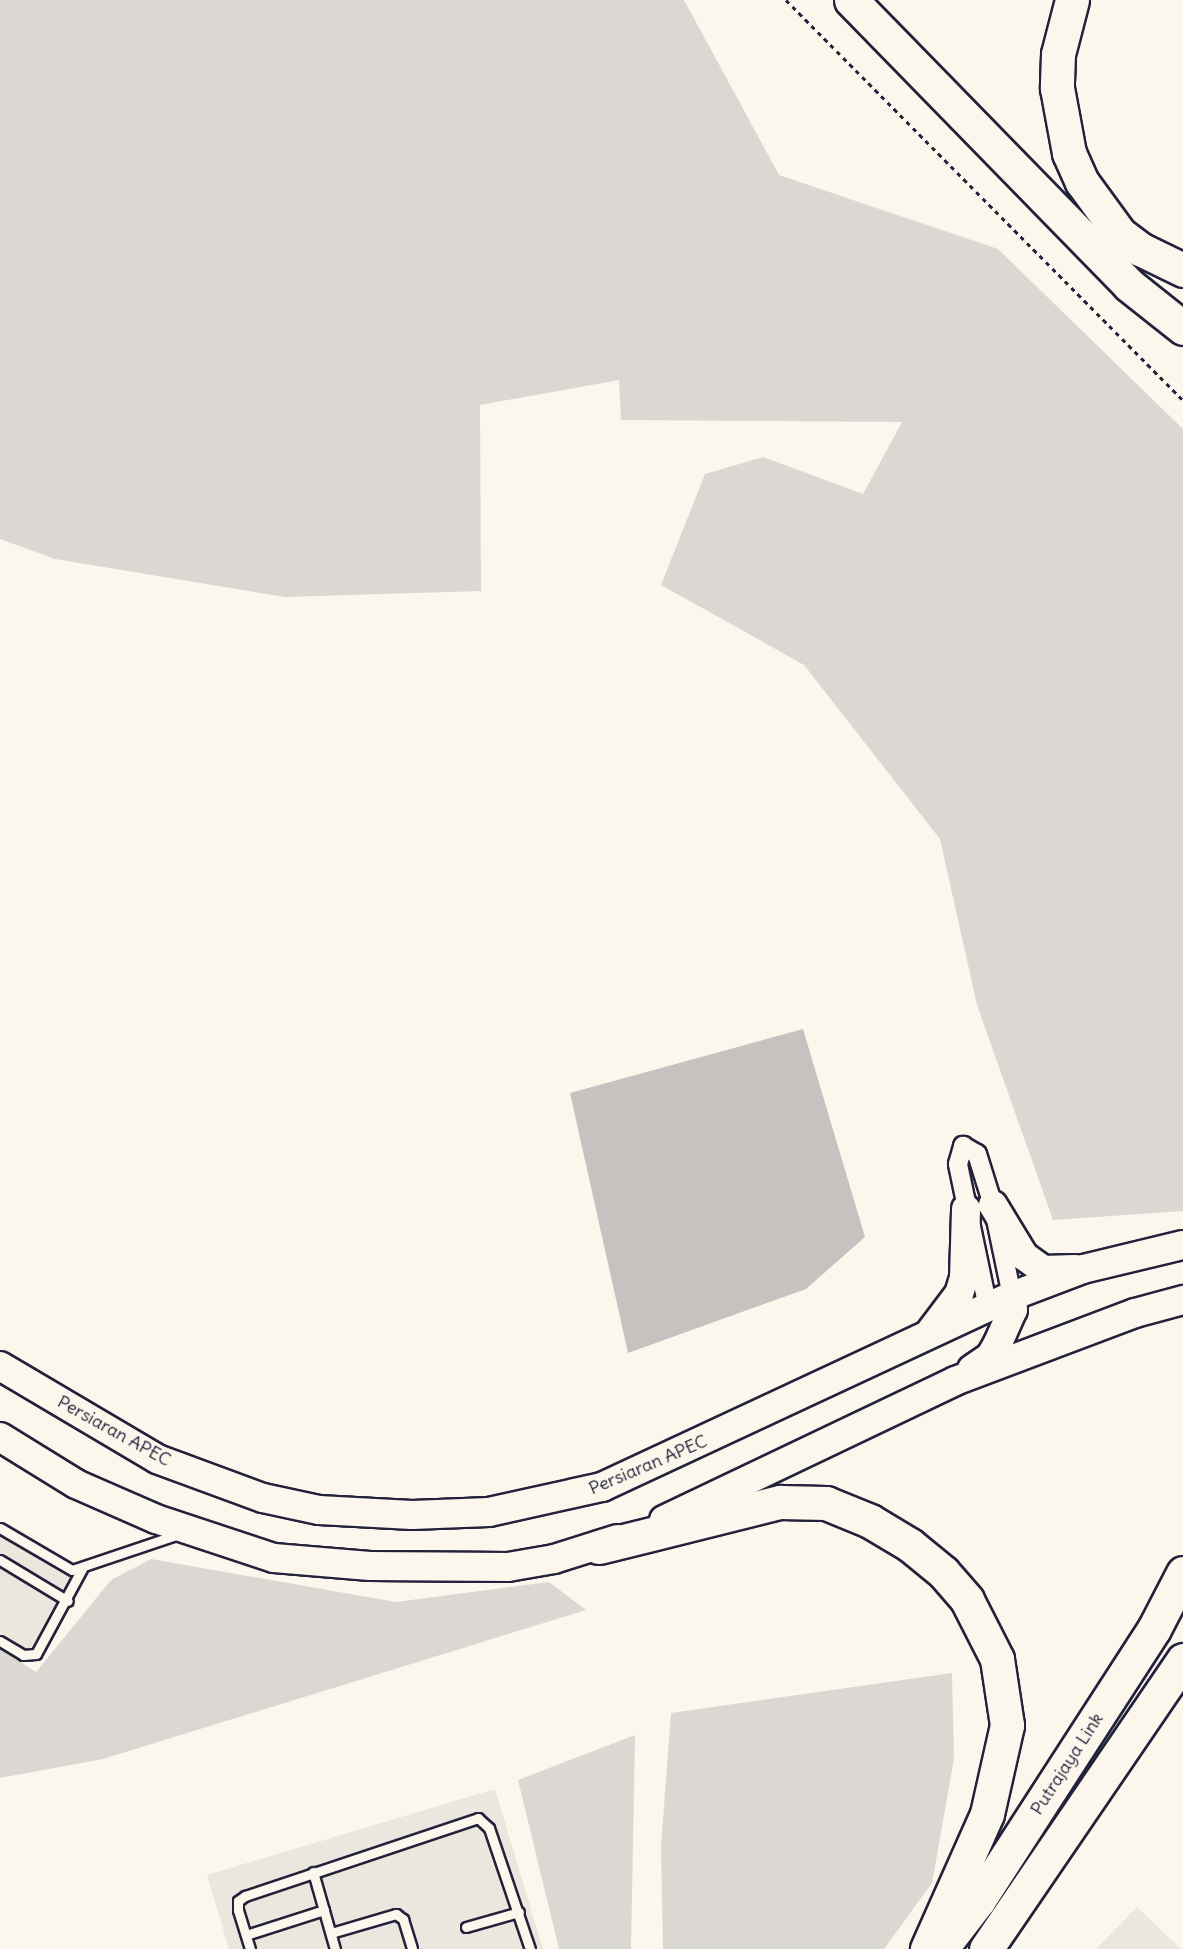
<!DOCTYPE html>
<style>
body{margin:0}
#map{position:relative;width:1183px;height:1949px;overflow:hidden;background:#fbf7ec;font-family:Delius,sans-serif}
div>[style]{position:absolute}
.built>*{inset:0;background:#ebe7df}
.green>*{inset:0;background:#dbd8d3}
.building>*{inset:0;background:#c6c2c0}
.path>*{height:3px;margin-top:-1.5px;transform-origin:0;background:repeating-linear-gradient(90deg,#22223b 0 4.5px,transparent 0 9px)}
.roads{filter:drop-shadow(2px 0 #22223b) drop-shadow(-2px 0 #22223b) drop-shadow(0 2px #22223b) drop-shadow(0 -2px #22223b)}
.service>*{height:9px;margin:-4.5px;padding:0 4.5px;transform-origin:4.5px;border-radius:4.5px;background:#fbf7ec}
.minor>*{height:18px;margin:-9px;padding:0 9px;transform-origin:9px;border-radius:9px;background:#fbf7ec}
.primary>*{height:28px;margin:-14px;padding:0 14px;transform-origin:14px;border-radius:14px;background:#fbf7ec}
.motorway>*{height:33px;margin:-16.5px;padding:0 16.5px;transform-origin:16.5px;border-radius:16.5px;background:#fbf7ec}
span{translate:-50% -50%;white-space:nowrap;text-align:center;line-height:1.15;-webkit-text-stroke:4.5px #fbf7ec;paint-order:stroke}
.street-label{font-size:18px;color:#22223b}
</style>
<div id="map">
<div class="built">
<div style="clip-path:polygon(0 1533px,74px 1577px,33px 1649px,24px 1650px,0 1635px)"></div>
<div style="clip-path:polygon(495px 1789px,543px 1949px,229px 1949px,207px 1875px)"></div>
<div style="clip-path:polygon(1137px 1907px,1181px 1949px,1096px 1949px)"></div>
</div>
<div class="green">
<div style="clip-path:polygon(0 0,684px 0,779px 175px,998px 249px,1183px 429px,1183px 1211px,1053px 1220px,977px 1005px,940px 839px,804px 665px,661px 585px,705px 474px,763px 457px,863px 494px,902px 422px,621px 420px,619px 380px,480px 405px,481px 591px,285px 597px,55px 559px,0 539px)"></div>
<div style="clip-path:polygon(151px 1559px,396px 1602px,549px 1582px,586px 1610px,103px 1759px,0 1778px,0 1649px,36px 1672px,111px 1580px)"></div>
<div style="clip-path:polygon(952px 1673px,954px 1759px,932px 1883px,884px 1949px,663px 1949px,661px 1846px,671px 1713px)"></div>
<div style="clip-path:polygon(635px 1735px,631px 1949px,559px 1949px,518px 1780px)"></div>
</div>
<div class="building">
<div style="clip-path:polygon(803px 1029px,865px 1237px,806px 1289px,628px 1353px,570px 1093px)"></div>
</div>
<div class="path">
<div style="left:786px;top:0;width:564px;rotate:45.22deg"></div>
</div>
<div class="roads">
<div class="service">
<div style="left:0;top:1528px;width:83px;rotate:30.3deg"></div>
<div style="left:72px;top:1570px;width:113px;rotate:-18.6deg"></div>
<div style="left:0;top:1560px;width:79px;rotate:31.1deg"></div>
<div style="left:0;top:1641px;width:27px;rotate:31deg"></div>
<div style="left:23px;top:1655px;width:13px;rotate:-4deg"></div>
<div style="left:36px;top:1654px;width:97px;rotate:-61.6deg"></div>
<div style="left:313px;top:1872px;width:80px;rotate:74.1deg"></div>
<div style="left:466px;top:1927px;width:55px;rotate:-15.8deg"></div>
<div style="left:331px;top:1933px;width:68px;rotate:-16.3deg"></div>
<div style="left:396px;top:1914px;width:9px;rotate:36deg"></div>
<div style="left:403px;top:1919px;width:31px;rotate:73deg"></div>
<div style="left:246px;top:1935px;width:82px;rotate:-17.8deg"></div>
<div style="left:250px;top:1949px;width:41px;rotate:-107.1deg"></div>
<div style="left:238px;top:1910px;width:9px;rotate:-90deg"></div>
<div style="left:238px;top:1901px;width:9px;rotate:-36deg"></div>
<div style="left:245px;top:1896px;width:246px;rotate:-18.5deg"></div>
<div style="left:478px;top:1818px;width:15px;rotate:42deg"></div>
<div style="left:489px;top:1828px;width:128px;rotate:71.3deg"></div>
</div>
<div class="minor">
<div style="left:988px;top:1308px;width:147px;rotate:-101.8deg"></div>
<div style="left:958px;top:1164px;width:19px;rotate:-74deg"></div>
<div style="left:963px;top:1146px;width:16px;rotate:30deg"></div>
<div style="left:977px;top:1154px;width:53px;rotate:72.6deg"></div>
<div style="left:993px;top:1205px;width:93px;rotate:78.2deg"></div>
</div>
<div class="primary">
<div style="left:993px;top:1205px;width:60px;rotate:58.7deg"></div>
<div style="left:1024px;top:1256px;width:24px;rotate:36deg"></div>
<div style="left:1043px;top:1270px;width:32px;rotate:-2deg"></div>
<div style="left:931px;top:1331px;width:46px;rotate:-52.9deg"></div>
<div style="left:959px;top:1294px;width:17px;rotate:-73deg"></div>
<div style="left:964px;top:1278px;width:69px;rotate:-88.3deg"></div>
<div style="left:0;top:1366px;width:182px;rotate:30.6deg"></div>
<div style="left:157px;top:1459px;width:113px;rotate:20.2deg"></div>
<div style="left:263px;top:1498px;width:57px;rotate:12.1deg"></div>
<div style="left:319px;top:1510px;width:93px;rotate:3.1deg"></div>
<div style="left:412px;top:1515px;width:77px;rotate:-2.2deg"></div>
<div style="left:489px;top:1512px;width:116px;rotate:-12.5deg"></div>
<div style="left:602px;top:1487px;width:452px;rotate:-25deg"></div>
<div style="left:1012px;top:1296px;width:76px;rotate:-20.8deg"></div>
<div style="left:1083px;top:1269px;width:103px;rotate:-13.5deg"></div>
<div style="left:972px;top:1369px;width:22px;rotate:-34deg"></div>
<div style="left:990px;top:1357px;width:16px;rotate:-60deg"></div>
<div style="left:998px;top:1343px;width:36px;rotate:-66deg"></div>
<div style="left:1013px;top:1310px;width:14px;rotate:-94deg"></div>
<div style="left:0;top:1437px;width:89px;rotate:31.7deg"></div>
<div style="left:76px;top:1484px;width:87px;rotate:23.6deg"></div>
<div style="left:156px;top:1519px;width:124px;rotate:18.3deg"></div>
<div style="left:274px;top:1558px;width:96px;rotate:4.8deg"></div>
<div style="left:370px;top:1566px;width:138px;rotate:0.4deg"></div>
<div style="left:508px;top:1567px;width:47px;rotate:-9.9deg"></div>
<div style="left:554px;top:1559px;width:67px;rotate:-17.4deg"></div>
<div style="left:664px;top:1520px;width:322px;rotate:-25.5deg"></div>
<div style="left:955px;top:1381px;width:192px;rotate:-20.7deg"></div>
<div style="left:1135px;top:1313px;width:50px;rotate:-15.2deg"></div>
</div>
<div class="motorway">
<div style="left:851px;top:0;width:398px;rotate:45.7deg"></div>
<div style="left:1129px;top:285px;width:69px;rotate:38.5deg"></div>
<div style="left:1072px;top:0;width:56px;rotate:104.5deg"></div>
<div style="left:1058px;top:54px;width:34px;rotate:92deg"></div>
<div style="left:1057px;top:88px;width:66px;rotate:79.5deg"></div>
<div style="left:1069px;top:153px;width:32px;rotate:66deg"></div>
<div style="left:1082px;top:182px;width:64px;rotate:53.8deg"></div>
<div style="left:1120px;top:234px;width:25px;rotate:37deg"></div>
<div style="left:1140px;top:249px;width:48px;rotate:26deg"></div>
<div style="left:599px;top:1547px;width:187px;rotate:-14deg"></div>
<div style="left:780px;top:1502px;width:46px;rotate:1.2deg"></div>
<div style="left:826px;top:1503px;width:48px;rotate:22.2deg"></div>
<div style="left:870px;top:1521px;width:47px;rotate:31deg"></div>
<div style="left:910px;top:1545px;width:43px;rotate:39.3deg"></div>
<div style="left:943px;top:1572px;width:37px;rotate:49deg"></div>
<div style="left:967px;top:1600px;width:66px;rotate:63deg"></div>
<div style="left:997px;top:1659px;width:67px;rotate:81.4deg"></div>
<div style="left:1007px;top:1725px;width:91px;rotate:102.7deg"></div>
<div style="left:987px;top:1814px;width:148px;rotate:114deg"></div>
<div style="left:941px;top:1949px;width:61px;rotate:-52.4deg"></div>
<div style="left:978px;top:1901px;width:324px;rotate:-57.1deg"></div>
<div style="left:1154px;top:1629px;width:63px;rotate:-62.6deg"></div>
<div style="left:986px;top:1949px;width:350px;rotate:-55.7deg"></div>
</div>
</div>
<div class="street-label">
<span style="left:114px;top:1431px;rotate:29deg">Persiaran APEC</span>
<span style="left:648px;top:1465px;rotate:-23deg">Persiaran APEC</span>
<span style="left:1067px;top:1764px;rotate:-57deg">Putrajaya Link</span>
</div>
</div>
